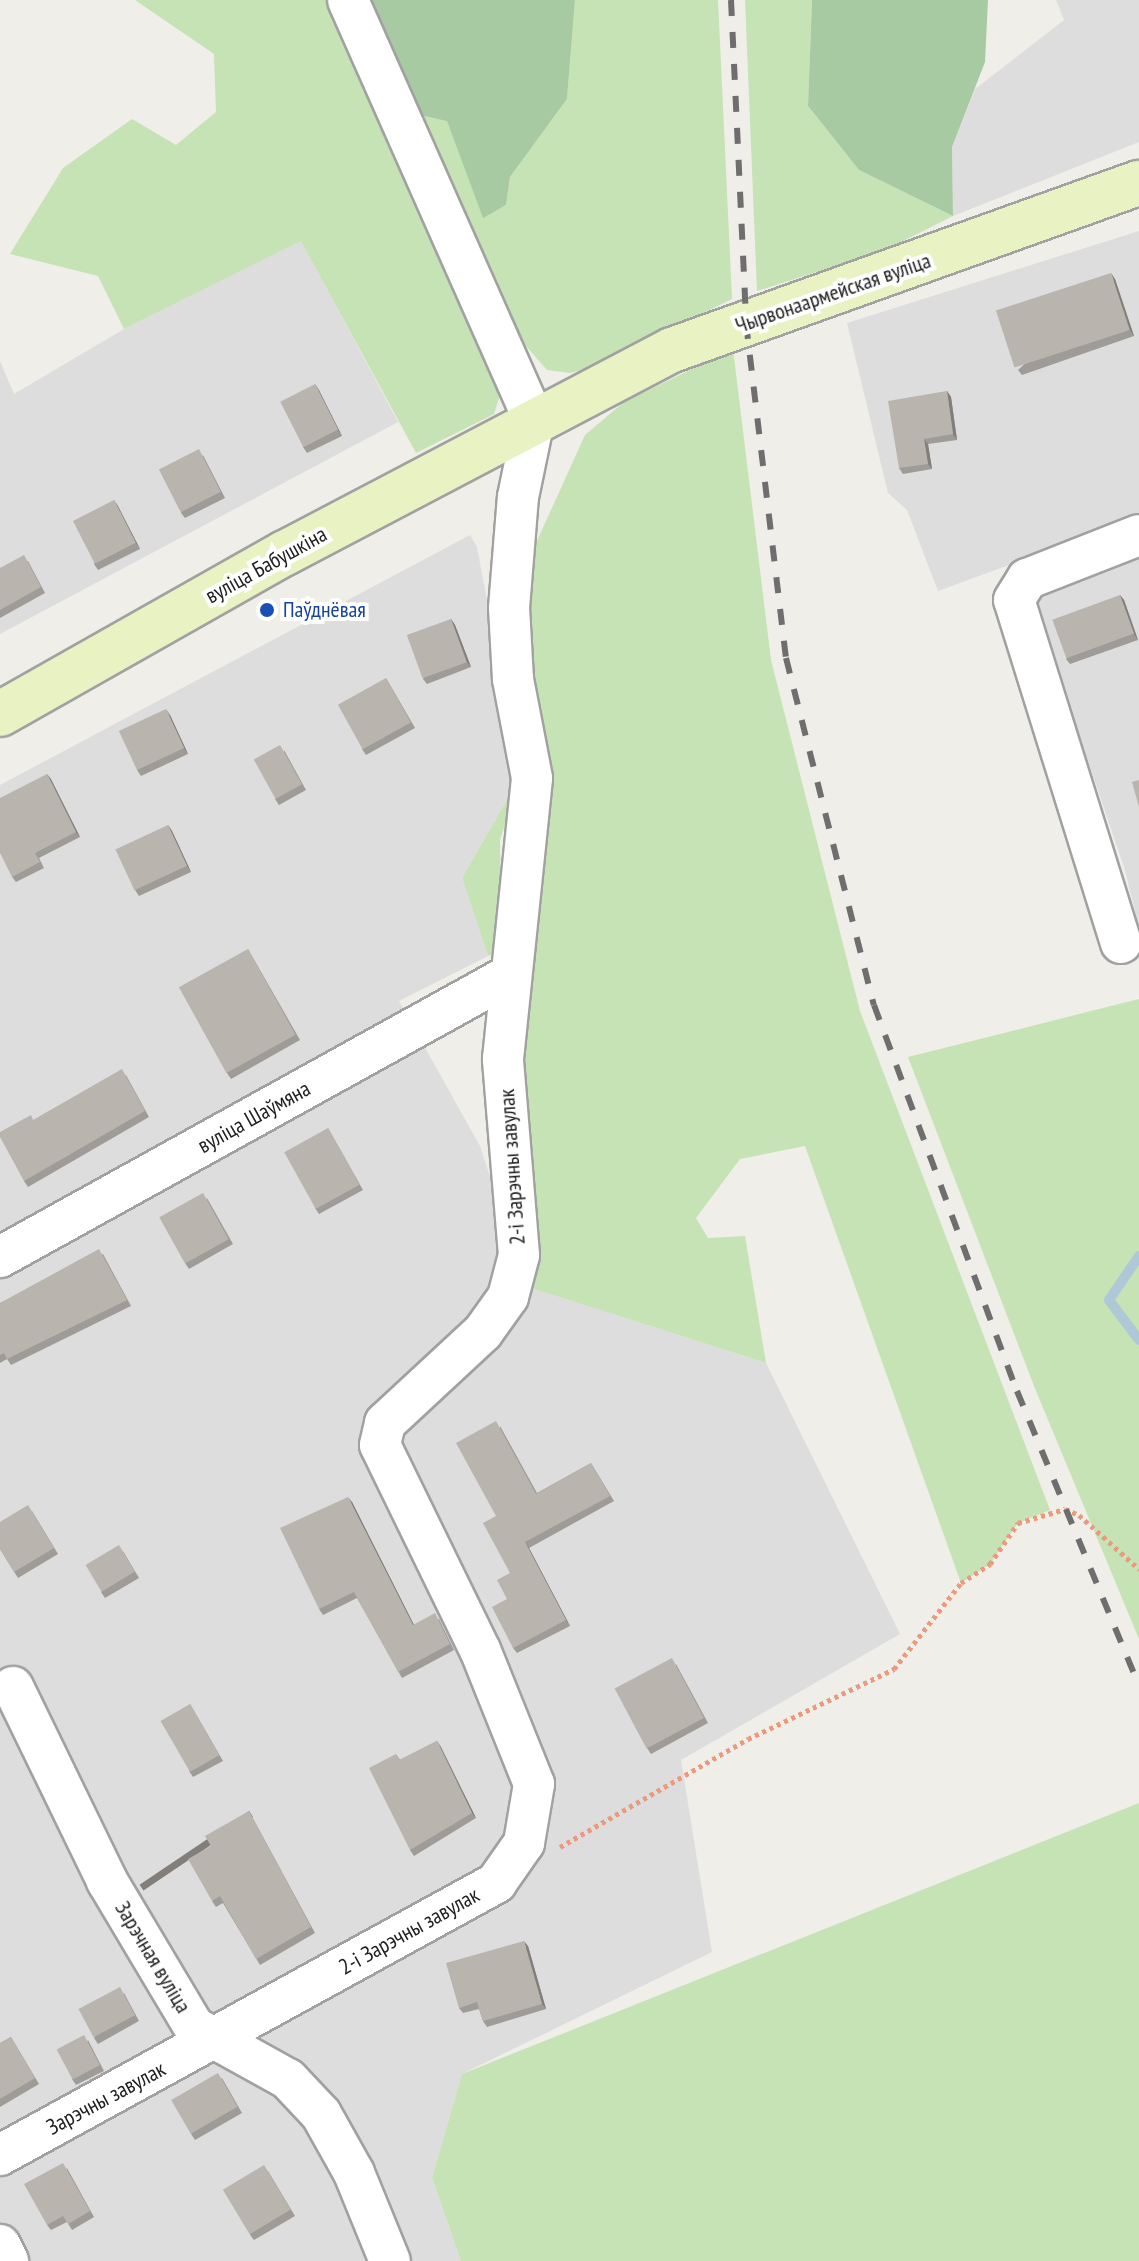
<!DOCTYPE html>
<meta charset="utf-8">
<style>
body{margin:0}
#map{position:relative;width:1139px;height:2261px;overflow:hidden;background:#efeee8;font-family:"PT Sans Narrow",sans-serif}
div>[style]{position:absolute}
.residential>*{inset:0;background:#dedddd}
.grass>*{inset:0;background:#c5e3b5}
.forest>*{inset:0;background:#a8caa2}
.stream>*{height:10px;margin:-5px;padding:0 5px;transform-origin:5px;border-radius:5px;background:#aec8d7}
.path>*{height:5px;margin-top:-2.5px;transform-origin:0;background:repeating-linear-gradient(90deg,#e99a7f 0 4px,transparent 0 8px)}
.roads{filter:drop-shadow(2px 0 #a1a1a1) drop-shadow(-2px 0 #a1a1a1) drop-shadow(0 2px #a1a1a1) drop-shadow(0 -2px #a1a1a1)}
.street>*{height:40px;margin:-20px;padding:0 20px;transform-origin:20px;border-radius:20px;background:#fff}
.secondary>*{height:44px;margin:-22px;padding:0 22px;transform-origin:22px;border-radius:22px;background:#e9f2c3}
.rail>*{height:6px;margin-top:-3px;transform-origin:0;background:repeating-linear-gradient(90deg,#6e6e6e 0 16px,transparent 0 32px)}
.wall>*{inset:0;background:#9f9b96}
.shaded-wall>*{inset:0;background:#827e7a;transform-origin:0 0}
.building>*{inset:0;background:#b9b4ae;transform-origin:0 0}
.dots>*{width:22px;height:22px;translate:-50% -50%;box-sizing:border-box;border:4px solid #fff;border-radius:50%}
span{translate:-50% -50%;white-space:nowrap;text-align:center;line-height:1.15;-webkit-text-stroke:8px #fff;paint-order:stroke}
.street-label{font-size:22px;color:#202020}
.transit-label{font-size:22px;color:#164399}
.left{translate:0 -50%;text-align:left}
</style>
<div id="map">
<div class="residential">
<div style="clip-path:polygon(1056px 0,1139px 0,1139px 142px,953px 216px,952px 147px,975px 89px,1064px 20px)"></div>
<div style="clip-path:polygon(1139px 231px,1139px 928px,1125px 870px,1020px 561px,938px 591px,907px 510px,888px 493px,847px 323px)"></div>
<div style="clip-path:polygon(301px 240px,398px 422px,0 634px,0 361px,14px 394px,124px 329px)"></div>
<div style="clip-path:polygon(470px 535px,477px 547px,520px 777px,462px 878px,488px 956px,399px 1001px,480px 1146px,495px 1192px,500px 1278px,766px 1363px,900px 1634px,681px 1760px,712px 1952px,462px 2074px,432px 2178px,461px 2261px,0 2261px,0 785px)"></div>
</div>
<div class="grass">
<div style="clip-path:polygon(135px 0,329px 0,493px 368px,499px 398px,494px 414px,416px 453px,301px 241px,124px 329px,98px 276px,10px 254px,63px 168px,132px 119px,176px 145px,216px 112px,214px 54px)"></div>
<div style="clip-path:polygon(575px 0,718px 0,732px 299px,593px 367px,570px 373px,547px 370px,512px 330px,421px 115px,447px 120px,483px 217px,506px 205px,510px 177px,567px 99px)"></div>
<div style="clip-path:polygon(745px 0,812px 0,808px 106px,859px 170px,953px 216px,885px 250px,757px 291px)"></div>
<div style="clip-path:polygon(733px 349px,771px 660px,860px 1011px,1050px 1510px,1018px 1523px,990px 1564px,961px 1583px,805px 1146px,740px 1159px,696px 1218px,708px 1238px,745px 1236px,766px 1363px,528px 1287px,513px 1058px,527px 563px,585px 435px,624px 402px)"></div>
<div style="clip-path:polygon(520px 777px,500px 840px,501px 948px,488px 956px,462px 878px)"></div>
<div style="clip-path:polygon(1139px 999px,1139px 1639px,1034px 1386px,908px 1057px)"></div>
<div style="clip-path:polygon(1139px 1803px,1139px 2261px,461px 2261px,432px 2178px,462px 2074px)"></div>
</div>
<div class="forest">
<div style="clip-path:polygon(370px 0,575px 0,567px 99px,510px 177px,506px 205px,483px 218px,447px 121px,420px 115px)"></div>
<div style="clip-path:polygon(812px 0,988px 0,985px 62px,952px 147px,953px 216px,859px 170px,808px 106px)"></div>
</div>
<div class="stream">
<div style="left:1139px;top:1256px;width:53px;rotate:124.3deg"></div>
<div style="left:1109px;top:1300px;width:50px;rotate:53.1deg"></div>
</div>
<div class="path">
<div style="left:560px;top:1847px;width:217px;rotate:-29.9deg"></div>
<div style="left:748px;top:1739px;width:162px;rotate:-25.6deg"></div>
<div style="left:894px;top:1669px;width:109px;rotate:-52.1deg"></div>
<div style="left:961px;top:1583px;width:35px;rotate:-33deg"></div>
<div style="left:990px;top:1564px;width:50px;rotate:-55.7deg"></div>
<div style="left:1018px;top:1523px;width:49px;rotate:-16.6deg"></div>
<div style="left:1065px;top:1509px;width:15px;rotate:23deg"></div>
<div style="left:1079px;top:1515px;width:81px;rotate:42deg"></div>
</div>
<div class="roads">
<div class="street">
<div style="left:1121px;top:943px;width:359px;rotate:-107.3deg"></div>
<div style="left:1014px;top:600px;width:25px;rotate:-58deg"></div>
<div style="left:1027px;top:579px;width:120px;rotate:-21.4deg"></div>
<div style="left:0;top:1257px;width:581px;rotate:-28.95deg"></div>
<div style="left:13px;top:1687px;width:216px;rotate:64.1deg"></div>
<div style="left:107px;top:1881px;width:170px;rotate:59.2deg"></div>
<div style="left:194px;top:2027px;width:107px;rotate:29deg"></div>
<div style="left:288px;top:2079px;width:48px;rotate:46.7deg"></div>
<div style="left:321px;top:2114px;width:68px;rotate:60.8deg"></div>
<div style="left:354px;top:2173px;width:95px;rotate:67.8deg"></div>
<div style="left:0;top:2155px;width:566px;rotate:-28.74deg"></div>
<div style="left:496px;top:1883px;width:49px;rotate:-55deg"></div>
<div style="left:524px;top:1843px;width:60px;rotate:-80.4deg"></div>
<div style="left:534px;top:1784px;width:144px;rotate:-111.9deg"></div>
<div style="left:480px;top:1650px;width:228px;rotate:-116deg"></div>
<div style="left:380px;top:1445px;width:23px;rotate:-77deg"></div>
<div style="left:385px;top:1423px;width:134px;rotate:-42.9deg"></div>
<div style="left:483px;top:1332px;width:43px;rotate:-54.5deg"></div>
<div style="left:508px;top:1297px;width:43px;rotate:-75.3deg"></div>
<div style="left:519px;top:1255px;width:197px;rotate:-94.7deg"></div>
<div style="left:503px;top:1059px;width:282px;rotate:-84.1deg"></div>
<div style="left:532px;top:778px;width:101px;rotate:-100.9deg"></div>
<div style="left:513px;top:679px;width:71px;rotate:-93.2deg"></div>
<div style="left:509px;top:608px;width:111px;rotate:-85.4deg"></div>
<div style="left:518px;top:497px;width:79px;rotate:-78.3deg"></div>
<div style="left:534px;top:420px;width:459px;rotate:-113.9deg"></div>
<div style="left:0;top:2245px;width:18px;rotate:63deg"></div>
</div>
<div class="secondary">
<div style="left:0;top:714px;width:327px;rotate:-29.5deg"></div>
<div style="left:285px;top:553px;width:437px;rotate:-27.7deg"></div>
<div style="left:672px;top:350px;width:496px;rotate:-19.7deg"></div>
</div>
</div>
<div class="rail">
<div style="left:731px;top:0;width:323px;rotate:87.3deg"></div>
<div style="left:746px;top:323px;width:337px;rotate:83.2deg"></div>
<div style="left:786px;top:658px;width:358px;rotate:75.8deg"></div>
<div style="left:874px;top:1005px;width:412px;rotate:69.7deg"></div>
<div style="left:1017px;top:1391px;width:318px;rotate:67.5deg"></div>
</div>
<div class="wall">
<div style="clip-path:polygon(1115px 279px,1134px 336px,1022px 375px,1018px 370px)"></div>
<div style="clip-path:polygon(315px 384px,342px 436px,307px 453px,303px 447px)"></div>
<div style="clip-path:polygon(947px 391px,951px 397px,957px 440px,928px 444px,932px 469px,903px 474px,899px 468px)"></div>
<div style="clip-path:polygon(203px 455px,225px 498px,185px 518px,181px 513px)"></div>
<div style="clip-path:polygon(114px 500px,140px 549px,98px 570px,94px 564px)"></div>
<div style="clip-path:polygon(28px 561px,45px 593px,0 618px,0 568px)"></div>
<div style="clip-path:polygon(1120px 595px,1124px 600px,1138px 640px,1070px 664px,1066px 659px)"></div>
<div style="clip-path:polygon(451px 619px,455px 625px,471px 667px,427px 684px,423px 679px)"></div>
<div style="clip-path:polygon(386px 678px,415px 728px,366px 755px,362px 749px)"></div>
<div style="clip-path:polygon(170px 715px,188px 754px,141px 776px,137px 770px)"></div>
<div style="clip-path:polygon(284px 750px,306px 790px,279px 805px,275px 799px)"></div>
<div style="clip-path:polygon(47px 774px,80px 837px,39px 858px,44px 868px,16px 882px,12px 877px)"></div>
<div style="clip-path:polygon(168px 825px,172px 831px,191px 872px,139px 896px,135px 890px)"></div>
<div style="clip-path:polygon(248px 949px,300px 1040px,231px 1079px,227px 1073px)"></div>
<div style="clip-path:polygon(126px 1075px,149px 1117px,28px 1187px,24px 1181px,34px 1120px)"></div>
<div style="clip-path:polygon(328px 1128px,363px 1190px,319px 1214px,315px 1208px)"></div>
<div style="clip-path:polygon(207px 1198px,233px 1244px,189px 1269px,185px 1263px)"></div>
<div style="clip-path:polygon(103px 1254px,131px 1306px,11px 1365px,7px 1359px,0 1363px,0 1303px)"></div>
<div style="clip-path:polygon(500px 1426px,537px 1493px,591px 1463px,614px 1501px,529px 1548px,570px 1626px,517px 1653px,513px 1648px,507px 1599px,510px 1573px,496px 1516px)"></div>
<div style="clip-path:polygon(352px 1502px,414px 1625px,439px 1619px,454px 1650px,402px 1678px,357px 1598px,323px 1615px,319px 1609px)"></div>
<div style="clip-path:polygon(32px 1511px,58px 1554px,18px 1578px,0 1549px)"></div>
<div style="clip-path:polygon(123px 1551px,139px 1578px,105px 1598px,101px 1592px)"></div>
<div style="clip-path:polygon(676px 1664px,708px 1723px,651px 1754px,647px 1748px)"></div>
<div style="clip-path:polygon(190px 1704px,223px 1761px,193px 1777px,189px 1771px)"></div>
<div style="clip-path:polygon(437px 1741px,476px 1818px,414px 1856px,410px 1850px,396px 1754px,400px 1760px)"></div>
<div style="clip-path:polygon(249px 1811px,315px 1933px,260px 1965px,223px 1903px,216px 1907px,212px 1901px,211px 1846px)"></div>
<div style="clip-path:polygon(528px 1946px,546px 2009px,487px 2027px,483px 2021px,479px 2009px,463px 2013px,459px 2008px)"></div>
<div style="clip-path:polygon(124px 1993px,139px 2021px,98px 2044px,94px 2038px)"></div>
<div style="clip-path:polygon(11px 2037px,39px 2084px,0 2107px,0 2043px)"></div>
<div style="clip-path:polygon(88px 2040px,104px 2071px,76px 2085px,72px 2079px)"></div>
<div style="clip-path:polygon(222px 2078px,242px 2113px,195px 2140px,191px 2134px)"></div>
<div style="clip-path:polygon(67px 2168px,94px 2217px,72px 2230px,67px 2222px,51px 2230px,47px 2225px)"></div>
<div style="clip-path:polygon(268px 2171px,295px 2216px,254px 2240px,250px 2235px)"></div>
</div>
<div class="shaded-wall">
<div style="clip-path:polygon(1111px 273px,1115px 279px,1134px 336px,1130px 330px)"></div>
<div style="clip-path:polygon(315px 384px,319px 390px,342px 436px,338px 430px)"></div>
<div style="clip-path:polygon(947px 391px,951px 397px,957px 440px,953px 434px)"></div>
<div style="clip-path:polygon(924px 439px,928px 444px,932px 469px,928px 464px)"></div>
<div style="clip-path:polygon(114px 500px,118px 506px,140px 549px,136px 543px)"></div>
<div style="clip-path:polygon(1120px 595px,1124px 600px,1138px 640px,1134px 634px)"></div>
<div style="clip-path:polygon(451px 619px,455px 625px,471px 667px,467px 662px)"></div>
<div style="clip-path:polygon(166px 709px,170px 715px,188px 754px,184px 748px)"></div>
<div style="clip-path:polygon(47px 774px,51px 779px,80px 837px,76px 832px)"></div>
<div style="clip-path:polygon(168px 825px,172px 831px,191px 872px,187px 866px)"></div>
<div style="clip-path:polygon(348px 1497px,352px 1502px,417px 1631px,413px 1625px)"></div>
<div style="clip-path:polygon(525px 1542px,529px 1548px,570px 1626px,566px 1620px)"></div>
<div style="clip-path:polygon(437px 1741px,441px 1747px,476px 1818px,472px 1813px)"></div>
<div style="left:249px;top:1811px;width:7px;height:132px;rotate:56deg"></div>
<div style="clip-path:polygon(524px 1941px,528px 1946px,546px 2009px,542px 2004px)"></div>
</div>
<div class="building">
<div style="left:1111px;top:273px;width:60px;height:121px;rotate:72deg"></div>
<div style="left:315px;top:384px;width:51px;height:39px;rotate:63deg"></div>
<div style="clip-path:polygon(947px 391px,953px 434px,924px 439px,928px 464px,899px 468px,888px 401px)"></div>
<div style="left:199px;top:449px;width:48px;height:45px;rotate:63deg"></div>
<div style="left:114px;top:500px;width:48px;height:46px;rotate:63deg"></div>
<div style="clip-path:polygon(24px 555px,41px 587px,0 610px,0 568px)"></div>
<div style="left:1120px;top:595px;width:41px;height:72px;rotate:70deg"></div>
<div style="left:451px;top:619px;width:46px;height:47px;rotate:70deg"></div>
<div style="left:386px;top:678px;width:51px;height:55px;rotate:61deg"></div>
<div style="left:166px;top:709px;width:43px;height:52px;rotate:65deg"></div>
<div style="left:280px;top:745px;width:45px;height:30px;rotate:61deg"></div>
<div style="clip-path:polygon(47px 774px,76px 832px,35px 853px,40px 862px,12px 877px,0 853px,0 798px)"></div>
<div style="clip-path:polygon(1139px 780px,1139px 807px,1132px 782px)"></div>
<div style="left:168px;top:825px;width:45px;height:58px;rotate:65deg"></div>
<div style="left:248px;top:949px;width:98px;height:79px;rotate:61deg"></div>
<div style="clip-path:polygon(122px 1069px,145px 1111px,24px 1181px,0 1137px,0 1132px,31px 1115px,33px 1120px)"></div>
<div style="left:328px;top:1128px;width:65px;height:50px;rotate:61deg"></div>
<div style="left:203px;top:1193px;width:53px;height:50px;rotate:61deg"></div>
<div style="clip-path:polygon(99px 1249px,127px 1300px,7px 1359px,4px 1353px,0 1355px,0 1303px)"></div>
<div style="clip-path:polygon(496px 1421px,536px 1494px,591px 1463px,610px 1496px,525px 1542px,566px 1620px,513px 1648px,492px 1607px,507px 1599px,497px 1580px,510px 1573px,483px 1523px,496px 1516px,456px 1443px)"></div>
<div style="clip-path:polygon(348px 1497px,413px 1625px,435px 1613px,450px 1644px,398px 1672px,354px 1592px,319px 1609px,280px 1528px)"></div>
<div style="clip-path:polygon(28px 1505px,54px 1548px,14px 1572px,0 1549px,0 1522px)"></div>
<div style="left:119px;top:1545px;width:31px;height:39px;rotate:59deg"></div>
<div style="left:672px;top:1658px;width:68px;height:65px;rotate:62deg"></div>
<div style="left:190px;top:1704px;width:59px;height:34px;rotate:60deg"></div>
<div style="clip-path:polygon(437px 1741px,472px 1813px,410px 1850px,369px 1768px,396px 1754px,399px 1760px)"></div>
<div style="clip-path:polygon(249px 1811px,311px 1927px,256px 1959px,220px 1896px,212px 1901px,188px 1859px,211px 1846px,205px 1836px)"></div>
<div style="clip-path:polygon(524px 1941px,542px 2004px,483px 2021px,477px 2002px,459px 2008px,446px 1963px)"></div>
<div style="left:120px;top:1987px;width:32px;height:47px;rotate:62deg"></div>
<div style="left:84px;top:2035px;width:34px;height:31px;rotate:62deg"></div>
<div style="clip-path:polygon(11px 2037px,35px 2078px,0 2099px,0 2043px)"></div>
<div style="left:218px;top:2073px;width:39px;height:54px;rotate:60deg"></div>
<div style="clip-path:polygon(63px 2163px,90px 2211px,68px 2224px,63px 2216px,47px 2225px,24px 2184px)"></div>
<div style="left:264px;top:2165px;width:52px;height:48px;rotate:59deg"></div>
</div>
<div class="dots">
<div style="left:267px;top:610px;background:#1a4fb4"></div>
</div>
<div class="street-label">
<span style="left:833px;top:293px;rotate:-19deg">Чырвонаармейская вуліца</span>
<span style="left:266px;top:565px;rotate:-29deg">вуліца Бабушкіна</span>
<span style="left:254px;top:1117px;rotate:-29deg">вуліца Шаўмяна</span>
<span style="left:512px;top:1167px;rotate:-94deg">2-і Зарэчны завулак</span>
<span style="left:409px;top:1931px;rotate:-29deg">2-і Зарэчны завулак</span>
<span style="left:153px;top:1957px;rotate:59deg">Зарэчная вуліца</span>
<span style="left:106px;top:2098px;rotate:-28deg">Зарэчны завулак</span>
</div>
<div class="transit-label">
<span class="left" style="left:283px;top:610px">Паўднёвая</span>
</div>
</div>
